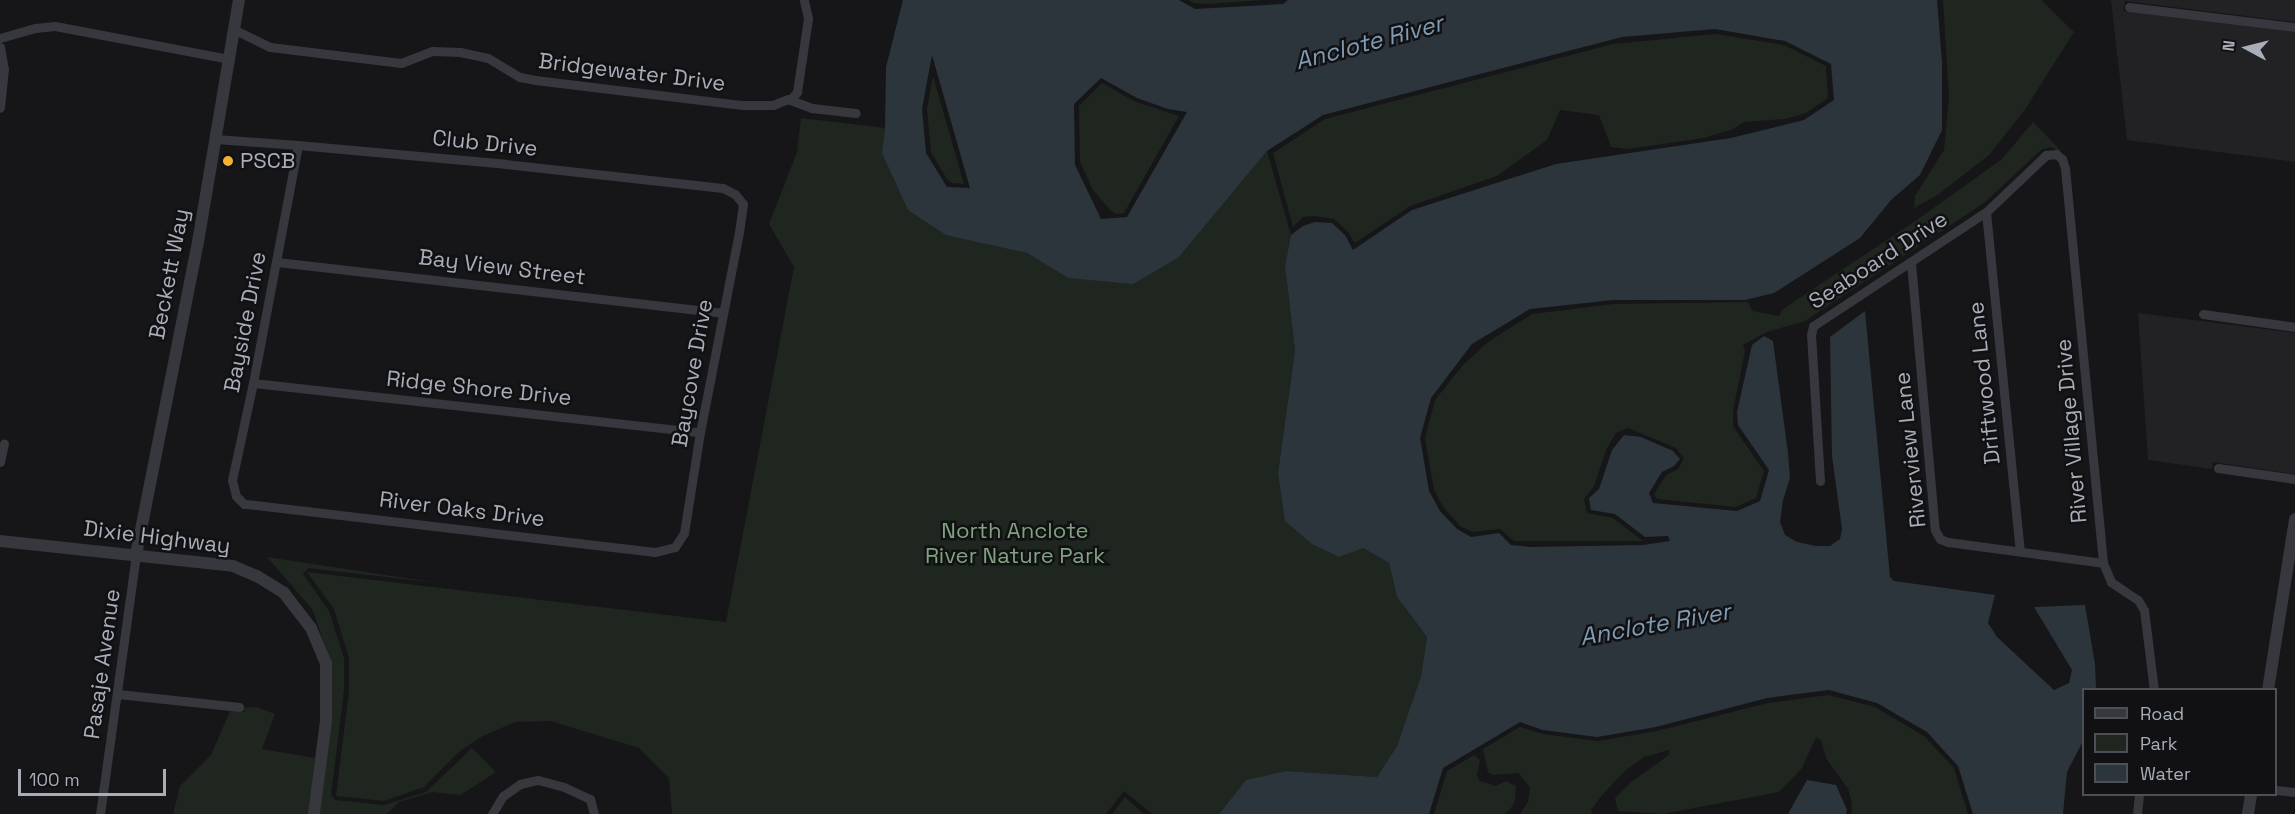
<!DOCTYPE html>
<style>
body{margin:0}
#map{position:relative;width:2295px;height:814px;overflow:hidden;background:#161618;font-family:"Space Grotesk",sans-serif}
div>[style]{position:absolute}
.built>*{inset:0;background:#222225}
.green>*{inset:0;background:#1e261f}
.water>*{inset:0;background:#2c353c}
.minor>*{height:9px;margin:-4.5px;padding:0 4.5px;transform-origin:4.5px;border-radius:4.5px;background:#37383d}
.tertiary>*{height:12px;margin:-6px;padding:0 6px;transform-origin:6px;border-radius:6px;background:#37383d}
.dots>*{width:16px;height:16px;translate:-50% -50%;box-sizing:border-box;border:3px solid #111113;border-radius:50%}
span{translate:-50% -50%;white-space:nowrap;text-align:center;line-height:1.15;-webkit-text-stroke:5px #111113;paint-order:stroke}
.street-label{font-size:22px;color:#a8adb8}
.poi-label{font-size:22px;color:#a8adb8}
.left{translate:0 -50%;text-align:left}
.park-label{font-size:22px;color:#7fa381}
.water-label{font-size:24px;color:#7f9bb3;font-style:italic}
.legend{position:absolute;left:2082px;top:688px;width:195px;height:108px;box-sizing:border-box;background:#111113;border:2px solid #4d4f55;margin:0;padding:8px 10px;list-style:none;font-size:18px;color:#a8adb8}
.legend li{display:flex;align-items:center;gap:12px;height:30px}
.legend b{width:30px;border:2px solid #4d4f55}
.north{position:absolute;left:2217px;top:18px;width:60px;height:60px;-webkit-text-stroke:4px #111113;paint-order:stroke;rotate:277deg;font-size:16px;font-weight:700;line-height:24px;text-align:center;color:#a8adb8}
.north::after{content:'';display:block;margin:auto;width:21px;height:27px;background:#a8adb8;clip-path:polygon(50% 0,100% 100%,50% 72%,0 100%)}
.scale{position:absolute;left:18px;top:769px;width:148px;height:27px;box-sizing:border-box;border:3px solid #a8adb8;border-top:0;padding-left:8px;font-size:18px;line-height:21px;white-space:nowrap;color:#a8adb8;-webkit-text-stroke:4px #111113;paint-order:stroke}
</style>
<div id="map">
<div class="built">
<div style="clip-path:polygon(2111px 0,2295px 0,2295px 22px,2125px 1px,2123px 11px,2295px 32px,2295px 162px,2127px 140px)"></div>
<div style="clip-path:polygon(2138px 313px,2295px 333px,2295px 474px,2213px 462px,2212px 469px,2148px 460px)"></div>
</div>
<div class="green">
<div style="clip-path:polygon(1188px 0,1264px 0,1208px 4px,1194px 3px)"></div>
<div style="clip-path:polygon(1943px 0,2041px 0,2074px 32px,2024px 111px,1989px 155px,1939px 194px,1914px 208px,1915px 196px,1944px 150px,1949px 96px)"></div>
<div style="clip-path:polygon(1715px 34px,1784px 45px,1826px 66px,1828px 98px,1806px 113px,1785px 119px,1744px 122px,1733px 129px,1704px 138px,1628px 149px,1611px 147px,1599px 115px,1560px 110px,1547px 140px,1497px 176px,1410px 206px,1355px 243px,1348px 232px,1334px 219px,1314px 216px,1303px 217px,1293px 227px,1273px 153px,1325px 119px,1613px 44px)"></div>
<div style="clip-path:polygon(933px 76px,964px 184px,952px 183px,947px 179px,931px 152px,927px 109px)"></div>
<div style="clip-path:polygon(1102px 83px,1136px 102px,1179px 116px,1124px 213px,1116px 214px,1110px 210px,1093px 190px,1080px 162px,1079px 106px)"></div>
<div style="clip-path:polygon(801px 118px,885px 128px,882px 153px,999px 245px,1027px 253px,1068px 278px,1179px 257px,1267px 151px,1291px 235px,1285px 266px,1295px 350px,1278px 473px,1363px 548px,1389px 563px,1397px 597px,1427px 637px,1421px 676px,1397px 746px,1377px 777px,1286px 771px,1246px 780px,1219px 814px,1152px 814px,1124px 791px,1106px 814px,672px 814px,669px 778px,639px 748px,551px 721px,515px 722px,481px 737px,460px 751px,424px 787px,384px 801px,336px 796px,349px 691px,349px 658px,334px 609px,307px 572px,726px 622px,794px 267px,769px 224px,797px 152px)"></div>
<div style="clip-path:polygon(2033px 122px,2062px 152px,2050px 147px,2041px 150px,1984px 203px,1805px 321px,1767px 332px,1743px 345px,1745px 351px,1733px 411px,1733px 426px,1764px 471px,1756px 498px,1736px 507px,1657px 499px,1654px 494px,1666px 475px,1678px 469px,1684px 458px,1676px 448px,1628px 428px,1616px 433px,1607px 448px,1594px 486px,1584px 499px,1587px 513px,1613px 518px,1643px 541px,1514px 541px,1500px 529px,1472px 532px,1460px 526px,1444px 508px,1434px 490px,1425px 438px,1435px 400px,1462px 366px,1488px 342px,1532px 314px,1614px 304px,1748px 302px,1752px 311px,1779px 316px,1783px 309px,1917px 220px,2002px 159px)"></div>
<div style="clip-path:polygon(267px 557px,438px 583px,308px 568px,303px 574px,329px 611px,344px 658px,344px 690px,331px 795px,335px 800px,384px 805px,426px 792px,472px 748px,496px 772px,461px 795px,432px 792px,399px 802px,387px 814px,320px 814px,332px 717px,331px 662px,312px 609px)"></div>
<div style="clip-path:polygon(1828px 695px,1875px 707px,1924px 736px,1954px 768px,1968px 814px,1851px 814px,1852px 803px,1848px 789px,1826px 758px,1821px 740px,1816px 737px,1802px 768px,1779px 792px,1663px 814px,1618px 811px,1615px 798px,1631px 782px,1669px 755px,1669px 750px,1644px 757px,1625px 771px,1603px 794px,1591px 810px,1592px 814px,1520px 814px,1528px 802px,1530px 787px,1518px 773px,1493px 775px,1488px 772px,1483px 749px,1520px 727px,1543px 734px,1598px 741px,1657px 731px,1768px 703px)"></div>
<div style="clip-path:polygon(256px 707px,275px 714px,262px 749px,315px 758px,308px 814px,173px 814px,180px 786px,211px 755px,230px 711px,244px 712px,245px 708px)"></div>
<div style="clip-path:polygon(1474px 755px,1480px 760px,1477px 775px,1480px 781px,1496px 786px,1506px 781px,1516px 786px,1515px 800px,1510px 810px,1504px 814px,1434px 814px,1447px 771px)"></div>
<div style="clip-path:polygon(1125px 797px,1144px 814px,1145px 814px,1112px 814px)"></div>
</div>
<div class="water">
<div style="clip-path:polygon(evenodd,903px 0,1179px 0,1195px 9px,1283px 4px,1288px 0,1937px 0,1942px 62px,1942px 130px,1920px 175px,1891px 200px,1860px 238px,1774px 293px,1745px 300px,1613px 300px,1530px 309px,1472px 344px,1431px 398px,1420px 438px,1423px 455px,1429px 491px,1440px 511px,1457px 529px,1471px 537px,1499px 533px,1511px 545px,1530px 547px,1643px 545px,1670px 541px,1668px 536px,1645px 537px,1615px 514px,1591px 510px,1589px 498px,1599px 489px,1612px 450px,1624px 435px,1641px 437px,1673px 451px,1680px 459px,1674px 466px,1662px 472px,1649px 493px,1653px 503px,1737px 511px,1760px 501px,1769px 470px,1738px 425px,1737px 412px,1752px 345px,1764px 336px,1773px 341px,1788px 453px,1790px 478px,1783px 500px,1780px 522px,1785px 535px,1797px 542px,1816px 546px,1830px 546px,1840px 539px,1842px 529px,1832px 456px,1830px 337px,1865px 311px,1890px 577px,1894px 581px,1995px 595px,1988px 623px,1997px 637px,2054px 690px,2069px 683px,2072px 670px,2034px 607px,2085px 605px,2095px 664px,2096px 689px,2084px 690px,2083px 741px,2067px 772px,2063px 814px,1973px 814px,1958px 766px,1927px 732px,1877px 703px,1829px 690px,1767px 698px,1656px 727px,1597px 737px,1543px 730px,1520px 722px,1443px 768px,1429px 814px,1219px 814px,1246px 780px,1286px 771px,1377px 777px,1397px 746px,1421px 676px,1427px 637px,1397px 597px,1389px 563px,1363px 548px,1339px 557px,1312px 544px,1285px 521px,1278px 473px,1295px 350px,1285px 266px,1291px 235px,1303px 226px,1315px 222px,1332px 223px,1345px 235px,1353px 250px,1412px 210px,1556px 164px,1731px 138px,1804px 120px,1834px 100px,1831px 64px,1785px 41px,1715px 29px,1622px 37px,1323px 115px,1267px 151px,1179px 257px,1133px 284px,1068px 278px,1027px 253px,946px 235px,908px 210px,882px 153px,885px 128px,886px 67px,903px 0,932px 55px,970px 188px,947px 187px,926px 153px,922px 109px,932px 55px,903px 0,1101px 78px,1137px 98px,1168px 109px,1187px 112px,1127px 217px,1101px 219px,1075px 165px,1074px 104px,1101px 78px)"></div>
<div style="clip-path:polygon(1807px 780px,1836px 785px,1847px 810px,1846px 814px,1788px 814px)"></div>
</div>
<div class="minor">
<div style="left:2129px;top:7px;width:167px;rotate:6.9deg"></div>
<div style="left:235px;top:30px;width:39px;rotate:26deg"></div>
<div style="left:270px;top:47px;width:132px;rotate:7deg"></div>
<div style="left:401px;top:63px;width:34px;rotate:-21deg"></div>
<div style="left:433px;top:51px;width:27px;rotate:2deg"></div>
<div style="left:460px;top:52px;width:29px;rotate:12deg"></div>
<div style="left:488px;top:58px;width:37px;rotate:31deg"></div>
<div style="left:520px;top:77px;width:15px;rotate:11deg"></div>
<div style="left:535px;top:80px;width:209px;rotate:6.9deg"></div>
<div style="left:743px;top:105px;width:30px"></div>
<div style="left:773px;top:105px;width:16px;rotate:-22deg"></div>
<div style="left:788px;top:99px;width:26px;rotate:21deg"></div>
<div style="left:812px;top:108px;width:44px;rotate:6.5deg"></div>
<div style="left:0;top:38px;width:36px;rotate:-16deg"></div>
<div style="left:35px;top:28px;width:20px;rotate:-6deg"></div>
<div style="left:55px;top:26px;width:178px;rotate:10.7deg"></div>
<div style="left:0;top:47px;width:22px;rotate:80deg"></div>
<div style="left:4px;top:69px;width:39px;rotate:96deg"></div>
<div style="left:790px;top:100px;width:11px;rotate:-49deg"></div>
<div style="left:797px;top:92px;width:75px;rotate:-81.5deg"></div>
<div style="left:808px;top:18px;width:18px;rotate:-103deg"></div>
<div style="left:216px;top:139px;width:82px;rotate:4.2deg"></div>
<div style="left:298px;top:145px;width:208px;rotate:5.2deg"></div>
<div style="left:505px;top:164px;width:219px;rotate:6.3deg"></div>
<div style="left:723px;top:188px;width:13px;rotate:27deg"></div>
<div style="left:735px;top:194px;width:13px;rotate:51deg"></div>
<div style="left:743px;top:204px;width:28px;rotate:98deg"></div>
<div style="left:739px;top:232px;width:204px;rotate:101deg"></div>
<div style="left:700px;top:432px;width:102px;rotate:99deg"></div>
<div style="left:684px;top:533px;width:17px;rotate:123deg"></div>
<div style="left:675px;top:547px;width:21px;rotate:166deg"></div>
<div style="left:655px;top:552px;width:414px;rotate:-173.3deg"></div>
<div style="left:244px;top:504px;width:11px;rotate:-135deg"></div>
<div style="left:236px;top:496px;width:16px;rotate:-104deg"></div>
<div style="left:232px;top:480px;width:99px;rotate:-77.8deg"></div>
<div style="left:253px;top:383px;width:242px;rotate:-79.3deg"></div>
<div style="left:1986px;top:212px;width:340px;rotate:84.3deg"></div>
<div style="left:277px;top:262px;width:448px;rotate:6.5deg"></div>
<div style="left:1911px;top:263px;width:268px;rotate:84.9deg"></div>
<div style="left:1935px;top:530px;width:10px;rotate:61deg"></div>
<div style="left:1940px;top:539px;width:9px;rotate:21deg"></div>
<div style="left:1948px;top:542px;width:156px;rotate:7.7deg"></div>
<div style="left:2203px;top:314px;width:93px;rotate:8deg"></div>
<div style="left:253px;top:383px;width:450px;rotate:6.3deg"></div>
<div style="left:0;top:462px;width:19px;rotate:-78deg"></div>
<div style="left:2218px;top:468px;width:78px;rotate:8.1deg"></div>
<div style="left:1820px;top:481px;width:146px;rotate:-93.5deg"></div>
<div style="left:1811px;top:335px;width:9px;rotate:-77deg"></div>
<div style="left:1813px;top:326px;width:207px;rotate:-33.4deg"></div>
<div style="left:1986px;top:212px;width:83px;rotate:-43.5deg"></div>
<div style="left:2046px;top:155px;width:10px;rotate:-6deg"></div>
<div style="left:2056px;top:154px;width:8px;rotate:40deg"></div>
<div style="left:2062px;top:159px;width:9px;rotate:72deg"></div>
<div style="left:2065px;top:168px;width:397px;rotate:84.5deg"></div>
<div style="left:2103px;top:563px;width:21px;rotate:67deg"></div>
<div style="left:2111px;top:582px;width:32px;rotate:34deg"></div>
<div style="left:2138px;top:600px;width:12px;rotate:59deg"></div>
<div style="left:2144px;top:610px;width:81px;rotate:82.9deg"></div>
<div style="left:118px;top:694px;width:122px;rotate:6.1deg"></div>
<div style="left:2276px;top:790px;width:19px;rotate:6deg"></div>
<div style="left:100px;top:814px;width:261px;rotate:-82.1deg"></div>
<div style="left:492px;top:814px;width:21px;rotate:-59deg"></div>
<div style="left:503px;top:796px;width:21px;rotate:-35deg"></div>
<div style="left:520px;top:784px;width:18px;rotate:-13deg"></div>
<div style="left:538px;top:780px;width:27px;rotate:15deg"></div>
<div style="left:564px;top:787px;width:29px;rotate:25deg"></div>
<div style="left:590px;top:799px;width:16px;rotate:75deg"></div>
<div style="left:2137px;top:814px;width:20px;rotate:-84deg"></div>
</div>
<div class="tertiary">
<div style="left:0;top:541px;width:234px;rotate:6.1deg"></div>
<div style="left:233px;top:566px;width:26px;rotate:23deg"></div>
<div style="left:257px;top:576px;width:32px;rotate:32deg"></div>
<div style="left:284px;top:593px;width:44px;rotate:52.4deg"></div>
<div style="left:311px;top:628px;width:38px;rotate:67deg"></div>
<div style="left:326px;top:663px;width:58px;rotate:90deg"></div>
<div style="left:326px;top:721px;width:94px;rotate:97.4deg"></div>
<div style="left:136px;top:555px;width:319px;rotate:-78.8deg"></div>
<div style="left:198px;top:242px;width:245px;rotate:-80.4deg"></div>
<div style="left:2268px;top:690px;width:173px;rotate:-81deg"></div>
<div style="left:2248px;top:814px;width:20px;rotate:-81deg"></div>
</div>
<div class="dots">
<div style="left:228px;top:161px;background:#f2b134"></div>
</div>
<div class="street-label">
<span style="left:632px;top:72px;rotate:7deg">Bridgewater Drive</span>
<span style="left:485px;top:143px;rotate:6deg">Club Drive</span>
<span style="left:1878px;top:260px;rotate:-33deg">Seaboard Drive</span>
<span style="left:502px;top:267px;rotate:7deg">Bay View Street</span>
<span style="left:169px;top:274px;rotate:-79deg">Beckett Way</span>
<span style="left:245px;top:322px;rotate:-79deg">Bayside Drive</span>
<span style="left:692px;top:373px;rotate:-80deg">Baycove Drive</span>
<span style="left:1984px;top:383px;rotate:-96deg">Driftwood Lane</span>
<span style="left:479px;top:388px;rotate:6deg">Ridge Shore Drive</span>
<span style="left:2071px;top:431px;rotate:-95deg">River Village Drive</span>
<span style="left:1910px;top:450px;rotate:-96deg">Riverview Lane</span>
<span style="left:462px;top:509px;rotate:7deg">River Oaks Drive</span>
<span style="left:157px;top:537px;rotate:7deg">Dixie Highway</span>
<span style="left:102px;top:664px;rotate:-82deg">Pasaje Avenue</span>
</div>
<div class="poi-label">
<span class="left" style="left:240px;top:161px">PSCB</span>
</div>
<div class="park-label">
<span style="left:1015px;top:543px">North Anclote<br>River Nature Park</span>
</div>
<div class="water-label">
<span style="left:1369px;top:42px;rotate:-15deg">Anclote River</span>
<span style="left:1655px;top:624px;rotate:-10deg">Anclote River</span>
</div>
<ul class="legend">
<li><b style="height:8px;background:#37383d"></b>Road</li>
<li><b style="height:16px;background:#1e261f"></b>Park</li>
<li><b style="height:16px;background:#2c353c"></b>Water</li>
</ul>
<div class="north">N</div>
<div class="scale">100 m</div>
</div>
